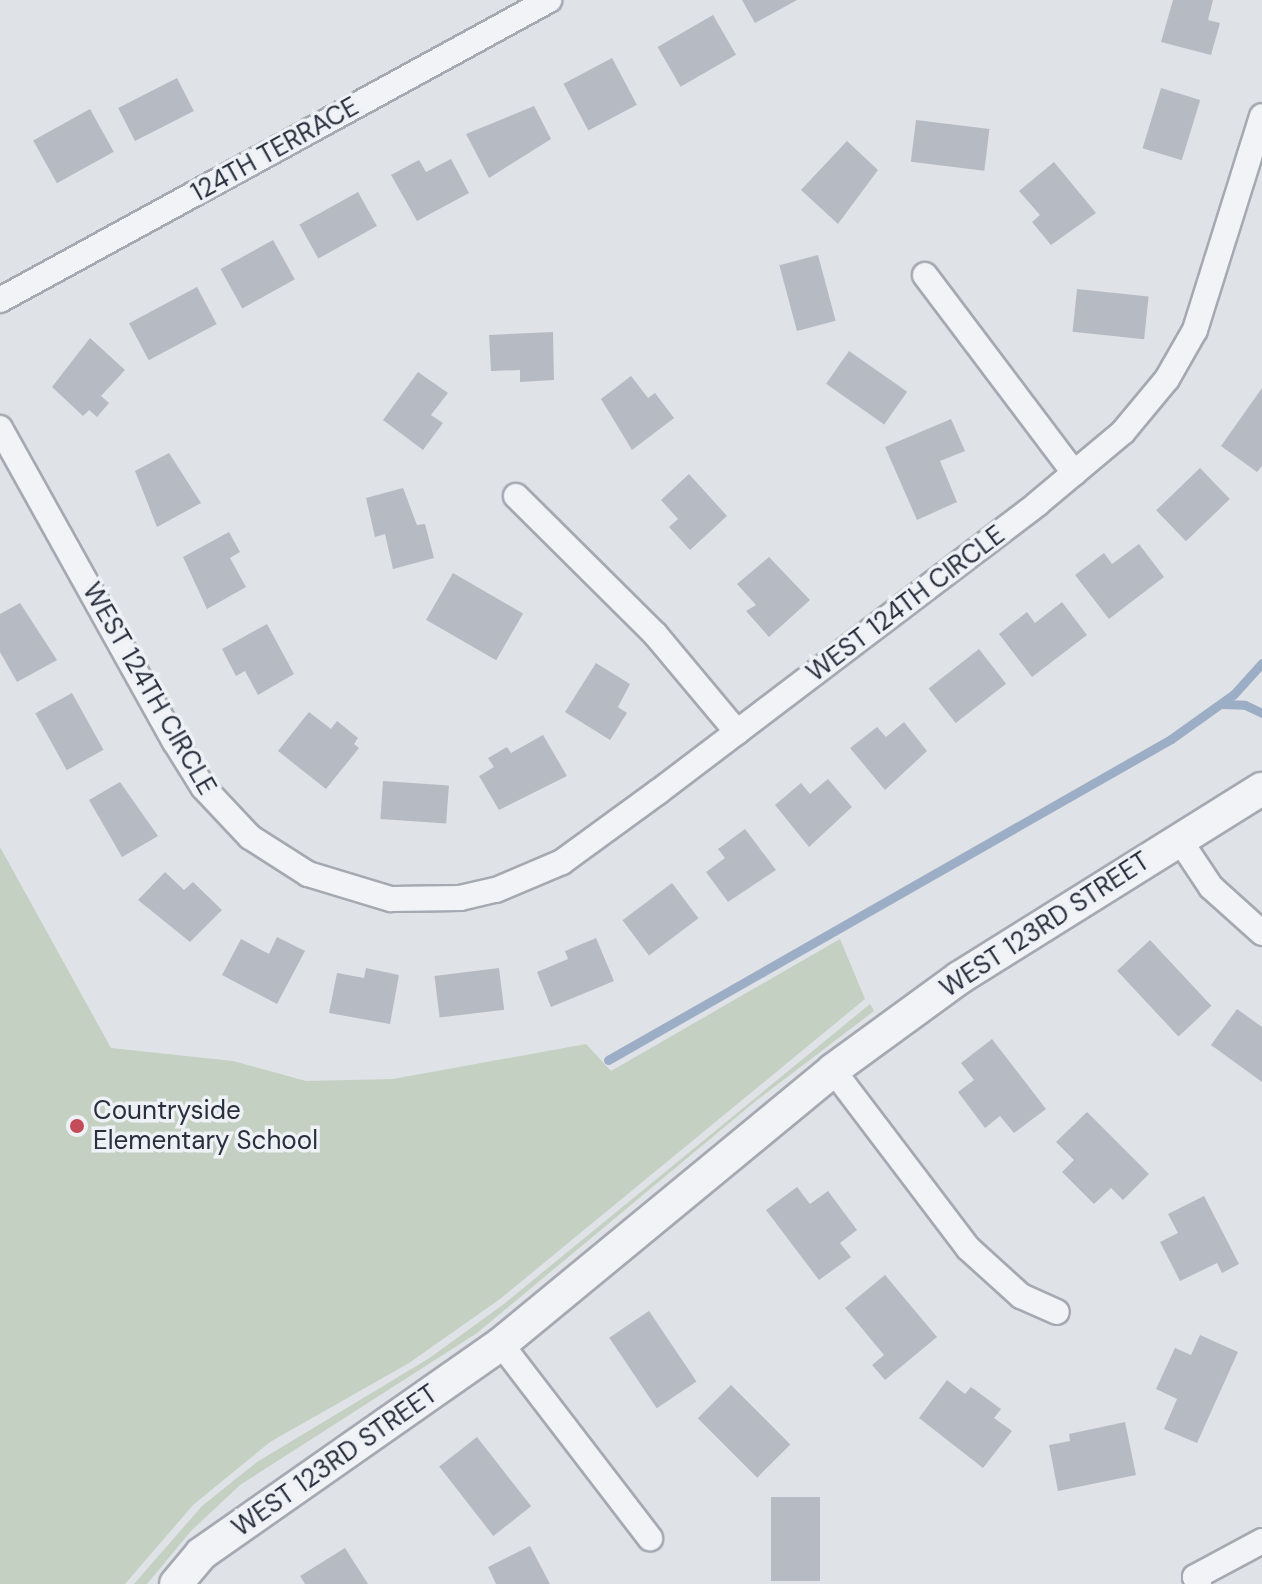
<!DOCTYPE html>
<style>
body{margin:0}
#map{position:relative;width:1262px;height:1584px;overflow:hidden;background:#dfe2e7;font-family:"DM Sans",sans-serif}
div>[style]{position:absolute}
.green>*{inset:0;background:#c4d0c1}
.stream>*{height:9px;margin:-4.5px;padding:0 4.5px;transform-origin:4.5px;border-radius:4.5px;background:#9caec5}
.building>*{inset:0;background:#b6bbc3;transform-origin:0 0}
.roads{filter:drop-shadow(2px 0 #a5a9b1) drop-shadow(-2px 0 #a5a9b1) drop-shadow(0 2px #a5a9b1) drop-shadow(0 -2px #a5a9b1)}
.minor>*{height:24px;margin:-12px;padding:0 12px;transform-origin:12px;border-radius:12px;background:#f1f3f6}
.tertiary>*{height:32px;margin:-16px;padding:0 16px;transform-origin:16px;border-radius:16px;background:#f1f3f6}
.dots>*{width:22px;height:22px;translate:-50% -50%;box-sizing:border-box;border:4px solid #eef1f5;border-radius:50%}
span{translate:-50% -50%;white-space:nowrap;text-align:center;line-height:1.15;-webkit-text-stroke:7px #eef1f5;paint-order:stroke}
.street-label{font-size:26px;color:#292f3d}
.poi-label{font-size:26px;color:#292f3d}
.left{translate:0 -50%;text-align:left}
</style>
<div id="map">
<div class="green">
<div style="clip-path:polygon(0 847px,111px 1048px,233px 1061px,306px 1081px,393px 1079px,586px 1044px,611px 1071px,840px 939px,865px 999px,500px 1299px,409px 1363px,270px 1442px,193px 1505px,125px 1584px,0 1584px)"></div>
<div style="clip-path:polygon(870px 1004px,874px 1011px,757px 1100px,477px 1333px,240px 1485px,191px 1531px,147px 1584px,134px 1584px,202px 1506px,257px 1462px,428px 1359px,504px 1304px)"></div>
</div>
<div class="stream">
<div style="left:1222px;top:704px;width:23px;rotate:2deg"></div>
<div style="left:1245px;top:705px;width:19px;rotate:25deg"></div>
<div style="left:608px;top:1060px;width:648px;rotate:-29.69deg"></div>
<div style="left:1171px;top:739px;width:77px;rotate:-35.5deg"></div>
<div style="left:1234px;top:694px;width:42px;rotate:-47.9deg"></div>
</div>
<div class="building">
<div style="clip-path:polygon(742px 0,797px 0,755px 23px)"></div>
<div style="clip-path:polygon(1173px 0,1213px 0,1208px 20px,1220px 23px,1211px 55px,1161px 42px)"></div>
<div style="left:713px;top:15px;width:46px;height:64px;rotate:60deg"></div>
<div style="left:612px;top:58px;width:53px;height:55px;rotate:62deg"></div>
<div style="left:177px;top:78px;width:37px;height:66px;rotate:63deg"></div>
<div style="left:1161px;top:88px;width:41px;height:63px;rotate:17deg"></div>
<div style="clip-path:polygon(534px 106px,551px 139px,489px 178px,466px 134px)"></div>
<div style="left:90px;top:109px;width:49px;height:65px;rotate:61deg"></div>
<div style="left:916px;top:120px;width:74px;height:42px;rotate:7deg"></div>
<div style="clip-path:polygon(847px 141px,878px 170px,838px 224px,801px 190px)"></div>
<div style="clip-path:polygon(451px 159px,469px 193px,417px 221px,391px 175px,419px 160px,426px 172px)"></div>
<div style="clip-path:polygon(1054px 162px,1096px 213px,1051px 245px,1032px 222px,1040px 215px,1019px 191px)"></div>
<div style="left:358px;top:192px;width:39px;height:67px;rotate:61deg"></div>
<div style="left:273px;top:240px;width:45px;height:60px;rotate:61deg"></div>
<div style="left:818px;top:255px;width:68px;height:40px;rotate:75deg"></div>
<div style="left:197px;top:287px;width:42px;height:77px;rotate:62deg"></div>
<div style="left:1077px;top:289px;width:72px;height:43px;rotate:6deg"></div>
<div style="clip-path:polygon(553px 332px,554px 380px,520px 382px,520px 370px,491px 371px,489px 335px)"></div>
<div style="clip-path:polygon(90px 338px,125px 370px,101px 396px,109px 403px,97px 417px,89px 410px,83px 416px,52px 387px)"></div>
<div style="left:849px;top:351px;width:71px;height:40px;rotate:35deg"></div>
<div style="clip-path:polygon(418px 372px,448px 393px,431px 415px,443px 423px,423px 450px,383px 420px)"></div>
<div style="clip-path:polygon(631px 376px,648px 398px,655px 393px,674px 418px,632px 450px,601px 399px)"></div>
<div style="clip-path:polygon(1262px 388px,1262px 466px,1257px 472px,1221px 446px)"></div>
<div style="clip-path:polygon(951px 419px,965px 451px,940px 461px,957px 502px,917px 520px,885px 447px)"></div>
<div style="clip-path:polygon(169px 453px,201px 503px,157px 527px,135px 471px)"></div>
<div style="left:1200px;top:468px;width:43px;height:61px;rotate:46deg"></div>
<div style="clip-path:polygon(689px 474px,727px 516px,690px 550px,669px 527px,678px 519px,661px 500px)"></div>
<div style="clip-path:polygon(403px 488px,417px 525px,425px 524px,434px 558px,393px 569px,385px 534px,375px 537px,366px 498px)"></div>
<div style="clip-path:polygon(229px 532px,240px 552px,230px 558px,246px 587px,207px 609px,183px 557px)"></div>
<div style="clip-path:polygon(1139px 544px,1164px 577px,1109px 619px,1075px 575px,1104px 553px,1112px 564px)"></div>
<div style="clip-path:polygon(769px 557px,810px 600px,769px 637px,746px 611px,756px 605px,737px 584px)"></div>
<div style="left:453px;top:573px;width:81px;height:54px;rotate:30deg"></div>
<div style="clip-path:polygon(1062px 602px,1087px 635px,1032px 677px,999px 634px,1027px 612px,1035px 623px)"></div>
<div style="clip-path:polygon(20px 603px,57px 660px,17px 682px,0 652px,0 614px)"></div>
<div style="clip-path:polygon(267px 624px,294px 674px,258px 695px,245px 671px,236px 676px,222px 649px)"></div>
<div style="left:979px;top:649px;width:44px;height:64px;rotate:52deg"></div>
<div style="clip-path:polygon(596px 663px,630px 684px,618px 707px,627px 713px,610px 740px,565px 712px)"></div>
<div style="left:72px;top:693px;width:65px;height:42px;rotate:61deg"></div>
<div style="clip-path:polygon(309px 712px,331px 729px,337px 721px,358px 738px,354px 744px,359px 748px,326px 789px,278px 751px)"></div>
<div style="clip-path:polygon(904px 722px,927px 751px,885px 790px,850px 748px,877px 727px,886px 737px)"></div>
<div style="clip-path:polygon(543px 735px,567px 776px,499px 810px,479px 776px,494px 767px,488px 758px,507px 747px,511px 753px)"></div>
<div style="clip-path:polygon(828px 779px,852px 807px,809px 847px,775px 805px,801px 783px,810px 794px)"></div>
<div style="left:383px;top:781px;width:66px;height:38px;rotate:4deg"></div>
<div style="clip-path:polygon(120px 782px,158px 836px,122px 857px,89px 800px)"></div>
<div style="clip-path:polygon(745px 829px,776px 870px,728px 902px,706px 872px,725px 858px,718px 849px)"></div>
<div style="clip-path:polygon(165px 872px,184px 890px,193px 882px,222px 910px,190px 942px,138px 900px)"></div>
<div style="left:672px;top:883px;width:44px;height:62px;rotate:53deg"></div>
<div style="clip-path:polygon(277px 937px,305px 951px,277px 1004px,222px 975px,241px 939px,269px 954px)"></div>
<div style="clip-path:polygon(596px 938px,614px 981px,551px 1007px,537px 972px,568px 959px,565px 951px)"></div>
<div style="left:1150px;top:940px;width:90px;height:45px;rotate:47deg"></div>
<div style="clip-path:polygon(366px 968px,399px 975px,390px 1024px,329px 1013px,337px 973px,364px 978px)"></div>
<div style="left:499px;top:968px;width:42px;height:65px;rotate:83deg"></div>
<div style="clip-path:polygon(1237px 1009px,1262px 1027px,1262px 1082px,1211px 1045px)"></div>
<div style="clip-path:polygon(992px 1039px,1046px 1109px,1014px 1133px,1000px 1116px,985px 1128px,958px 1092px,974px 1080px,961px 1063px)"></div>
<div style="clip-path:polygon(1087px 1112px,1149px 1174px,1123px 1200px,1111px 1188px,1094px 1204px,1062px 1172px,1074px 1160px,1056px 1142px)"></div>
<div style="clip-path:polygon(797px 1187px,810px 1204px,828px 1191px,857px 1230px,840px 1243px,851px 1257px,819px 1280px,766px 1210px)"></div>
<div style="clip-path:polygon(1204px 1196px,1239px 1264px,1222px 1273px,1217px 1263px,1180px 1281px,1160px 1242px,1178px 1233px,1168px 1214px)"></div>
<div style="clip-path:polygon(885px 1275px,937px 1337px,885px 1380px,872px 1365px,884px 1355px,845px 1308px)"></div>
<div style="left:649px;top:1311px;width:85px;height:48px;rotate:56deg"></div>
<div style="clip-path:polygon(1200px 1335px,1238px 1352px,1197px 1443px,1164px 1429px,1177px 1399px,1156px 1389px,1175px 1348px,1191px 1355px)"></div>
<div style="clip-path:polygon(947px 1380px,965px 1394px,971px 1387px,1001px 1409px,994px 1418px,1012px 1431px,983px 1468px,919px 1418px)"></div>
<div style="left:731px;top:1385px;width:84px;height:47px;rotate:45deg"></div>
<div style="clip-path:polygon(1125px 1422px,1136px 1475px,1058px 1491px,1049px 1445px,1070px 1441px,1069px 1434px)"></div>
<div style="left:477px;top:1437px;width:88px;height:48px;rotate:52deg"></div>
<div style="left:771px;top:1497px;width:49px;height:84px"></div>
<div style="clip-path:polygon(530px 1546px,550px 1584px,496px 1584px,488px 1567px)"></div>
<div style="clip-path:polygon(345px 1548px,368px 1584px,305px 1584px,300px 1576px)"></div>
</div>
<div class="roads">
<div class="minor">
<div style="left:925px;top:275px;width:248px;rotate:53deg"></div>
<div style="left:0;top:300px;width:626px;rotate:-28.65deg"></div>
<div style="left:0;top:428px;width:359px;rotate:60.9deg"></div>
<div style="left:175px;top:742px;width:53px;rotate:58.1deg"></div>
<div style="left:203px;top:787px;width:69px;rotate:46.8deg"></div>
<div style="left:250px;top:837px;width:69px;rotate:32.5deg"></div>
<div style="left:308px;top:874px;width:87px;rotate:16.8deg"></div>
<div style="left:391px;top:899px;width:69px;rotate:-0.8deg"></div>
<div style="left:460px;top:898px;width:37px;rotate:-13deg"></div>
<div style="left:496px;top:890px;width:72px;rotate:-23deg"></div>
<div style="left:562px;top:862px;width:119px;rotate:-36.1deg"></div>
<div style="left:658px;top:792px;width:476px;rotate:-37.2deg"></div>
<div style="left:1037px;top:504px;width:112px;rotate:-39.9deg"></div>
<div style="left:1123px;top:432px;width:69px;rotate:-50.3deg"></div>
<div style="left:1167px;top:379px;width:56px;rotate:-60.3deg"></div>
<div style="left:1195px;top:330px;width:224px;rotate:-72.6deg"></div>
<div style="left:516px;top:496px;width:196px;rotate:44.8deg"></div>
<div style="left:655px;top:634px;width:128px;rotate:50.1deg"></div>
<div style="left:1179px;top:839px;width:58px;rotate:56.3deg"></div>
<div style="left:1211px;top:887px;width:69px;rotate:42deg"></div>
<div style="left:833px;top:1070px;width:223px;rotate:52.8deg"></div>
<div style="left:968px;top:1248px;width:72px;rotate:42.2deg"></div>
<div style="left:1021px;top:1296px;width:39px;rotate:24deg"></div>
<div style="left:501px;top:1344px;width:245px;rotate:52.5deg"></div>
<div style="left:1199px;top:1584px;width:8px;rotate:-120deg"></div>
<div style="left:1195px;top:1577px;width:76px;rotate:-28.2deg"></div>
</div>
<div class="tertiary">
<div style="left:176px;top:1584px;width:39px;rotate:-50deg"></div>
<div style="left:201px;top:1554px;width:366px;rotate:-35deg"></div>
<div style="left:501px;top:1344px;width:430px;rotate:-39.5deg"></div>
<div style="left:833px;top:1070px;width:156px;rotate:-36.1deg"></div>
<div style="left:959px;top:978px;width:357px;rotate:-32deg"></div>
</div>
</div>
<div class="dots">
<div style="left:77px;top:1126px;background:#c44c58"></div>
</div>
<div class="street-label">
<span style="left:275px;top:150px;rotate:-29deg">124TH TERRACE</span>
<span style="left:906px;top:604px;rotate:-37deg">WEST 124TH CIRCLE</span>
<span style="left:149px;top:689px;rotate:60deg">WEST 124TH CIRCLE</span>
<span style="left:1045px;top:925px;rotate:-33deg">WEST 123RD STREET</span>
<span style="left:335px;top:1461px;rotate:-35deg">WEST 123RD STREET</span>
</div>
<div class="poi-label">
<span class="left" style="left:93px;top:1126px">Countryside<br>Elementary School</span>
</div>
</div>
